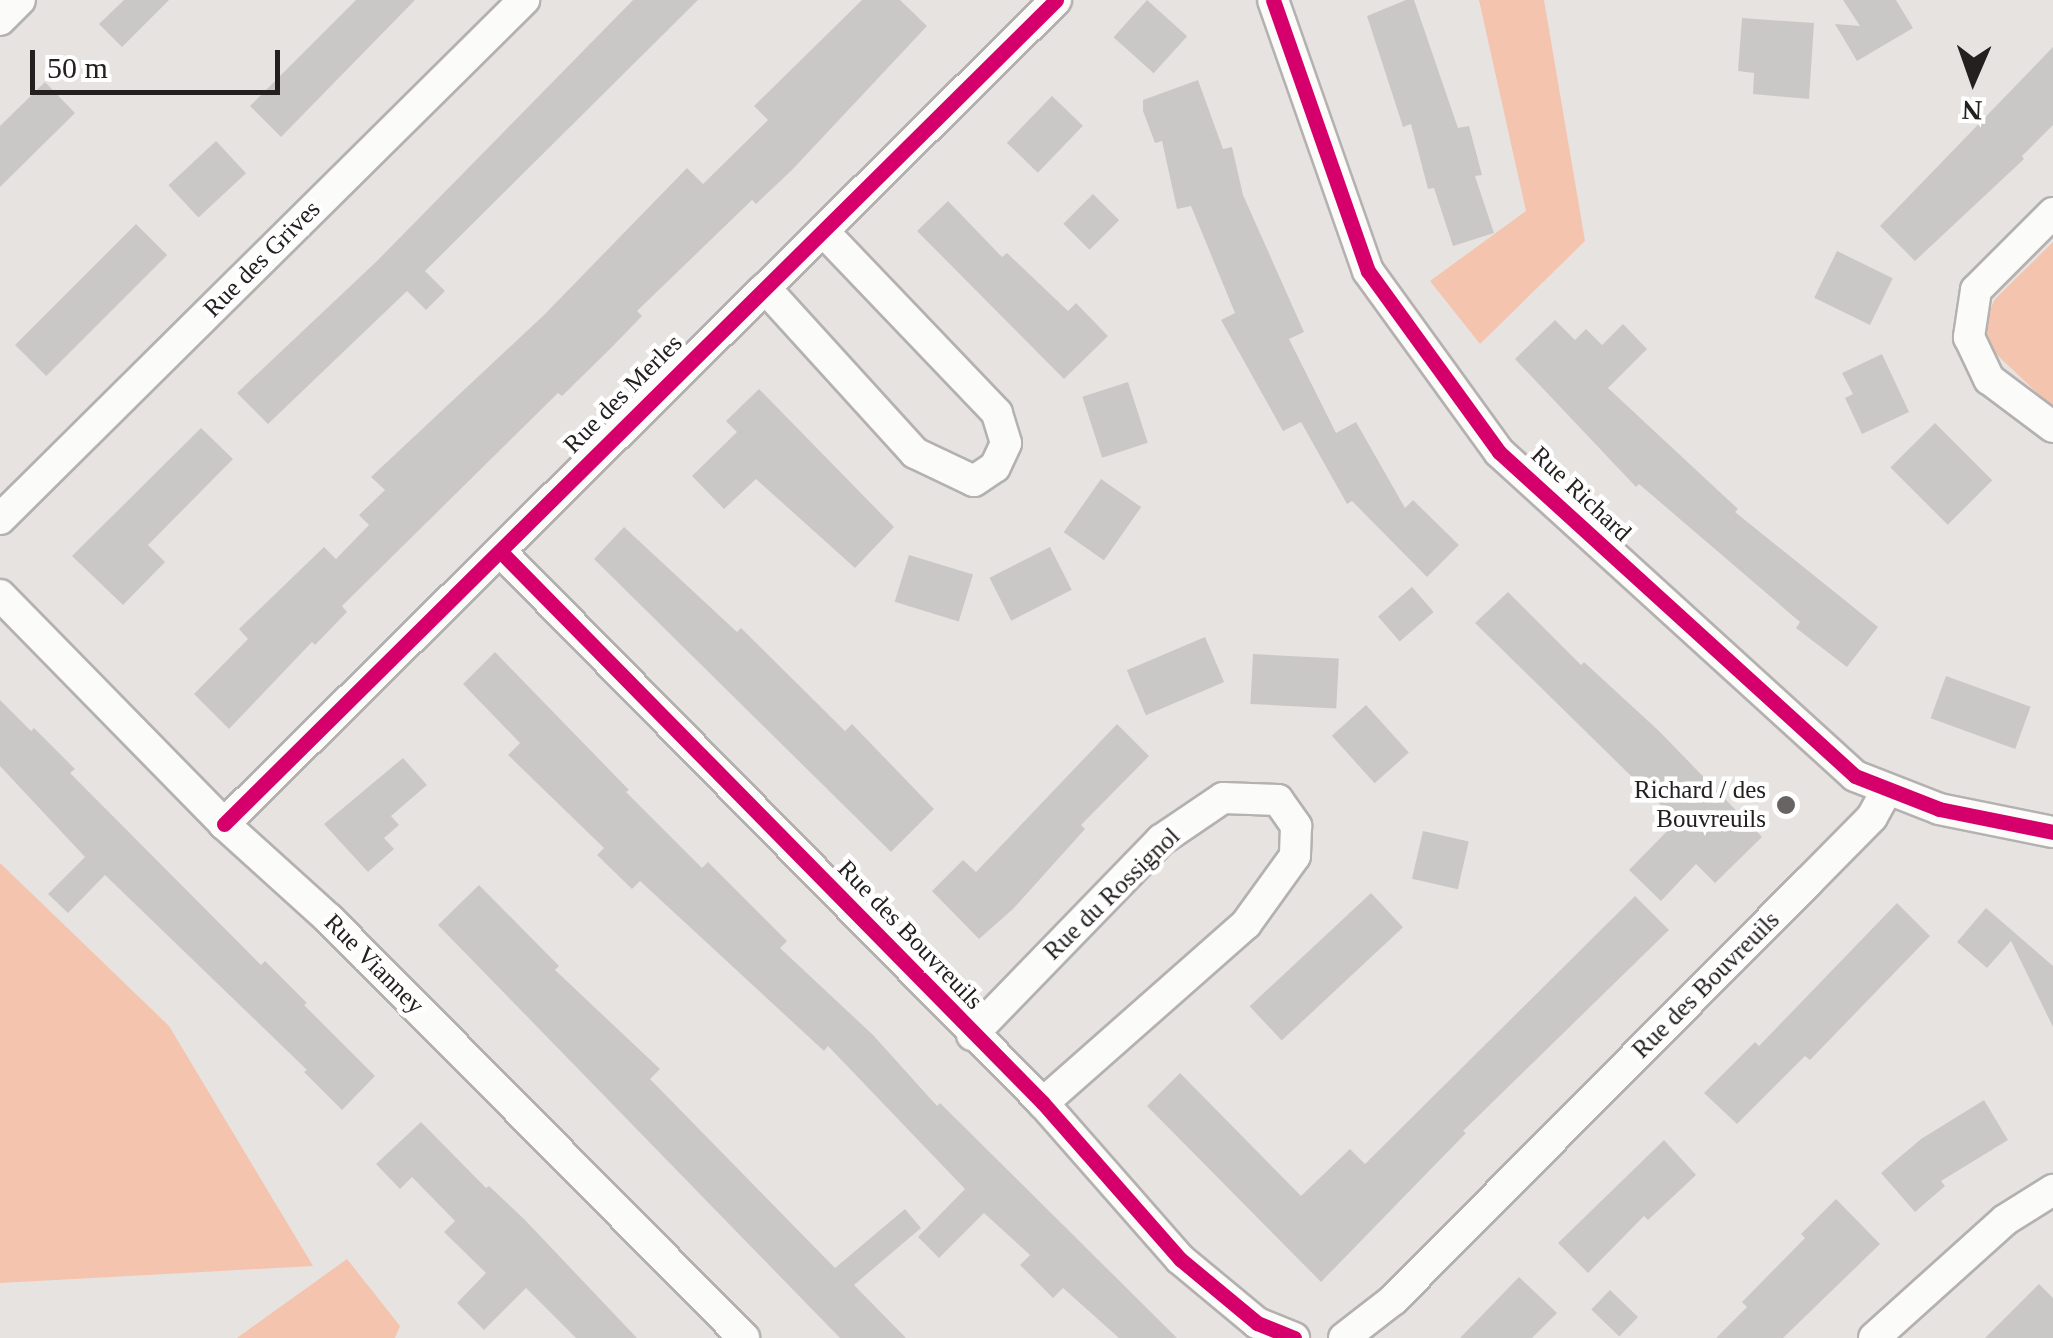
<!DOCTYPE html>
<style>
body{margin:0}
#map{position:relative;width:2053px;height:1338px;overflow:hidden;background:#e7e3e1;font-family:"Times New Roman",serif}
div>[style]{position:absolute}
.green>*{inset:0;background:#f4c4ae}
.building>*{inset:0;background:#cac8c6;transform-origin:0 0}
.roads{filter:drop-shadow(2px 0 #b4b1b0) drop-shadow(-2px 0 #b4b1b0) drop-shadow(0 2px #b4b1b0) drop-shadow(0 -2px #b4b1b0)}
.street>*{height:30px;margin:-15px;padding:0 15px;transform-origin:15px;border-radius:15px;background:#fbfbfa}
.cycleway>*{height:15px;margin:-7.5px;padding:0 7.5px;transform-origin:7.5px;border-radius:7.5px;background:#d6006c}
.dots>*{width:28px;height:28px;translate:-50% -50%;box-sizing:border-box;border:5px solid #fff;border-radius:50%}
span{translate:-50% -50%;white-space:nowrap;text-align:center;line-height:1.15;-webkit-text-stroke:9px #fff;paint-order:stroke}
.street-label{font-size:25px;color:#23201f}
.poi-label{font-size:25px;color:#23201f}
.right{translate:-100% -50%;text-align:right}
.north{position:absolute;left:1923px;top:30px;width:100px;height:100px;-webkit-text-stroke:8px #fff;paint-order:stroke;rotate:182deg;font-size:28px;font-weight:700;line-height:40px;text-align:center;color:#23201f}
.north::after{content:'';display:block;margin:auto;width:35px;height:45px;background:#23201f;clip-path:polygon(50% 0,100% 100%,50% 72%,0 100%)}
.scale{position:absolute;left:30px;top:50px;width:250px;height:45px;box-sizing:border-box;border:5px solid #23201f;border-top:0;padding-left:12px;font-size:30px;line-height:35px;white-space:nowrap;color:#23201f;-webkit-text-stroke:8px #fff;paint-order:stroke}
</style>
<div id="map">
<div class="green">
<div style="clip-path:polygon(1479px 0,1544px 0,1585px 241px,1480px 344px,1430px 281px,1526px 211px)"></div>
<div style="clip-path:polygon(2053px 242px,2053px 408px,1992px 350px,1986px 335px,1987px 316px,1995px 299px)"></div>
<div style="clip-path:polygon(0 863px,169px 1026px,313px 1266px,0 1283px)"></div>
<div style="clip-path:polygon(347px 1259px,400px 1326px,395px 1338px,237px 1338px)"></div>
</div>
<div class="building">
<div style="clip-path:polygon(124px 0,169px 0,122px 47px,99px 24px)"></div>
<div style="clip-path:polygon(356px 0,415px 0,281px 137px,250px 106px)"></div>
<div style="clip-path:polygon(633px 0,698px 0,425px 271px,445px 291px,426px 310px,407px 291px,268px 424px,237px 393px,377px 261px)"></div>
<div style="clip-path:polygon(862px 0,900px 0,927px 26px,792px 170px,756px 204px,752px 200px,637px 311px,642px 316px,611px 348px,562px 396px,558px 393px,342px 606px,347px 612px,315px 645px,312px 642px,229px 729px,194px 694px,248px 639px,239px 629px,324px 547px,336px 559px,369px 525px,359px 515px,385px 490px,371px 477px,544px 315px,687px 168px,703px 184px,768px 120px,754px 106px)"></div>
<div style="left:1147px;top:0;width:54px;height:50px;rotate:42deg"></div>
<div style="clip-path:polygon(1406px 0,1414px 0,1458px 128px,1469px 126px,1482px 175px,1475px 176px,1494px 233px,1453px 246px,1434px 188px,1428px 189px,1411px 124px,1403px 127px,1367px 16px)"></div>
<div style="clip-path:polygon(1843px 0,1896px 0,1913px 28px,1857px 61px,1835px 24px,1860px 26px)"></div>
<div style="clip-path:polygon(1742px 18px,1814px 23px,1809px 99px,1753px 94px,1754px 73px,1738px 71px)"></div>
<div style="clip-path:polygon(2053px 47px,2053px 125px,2022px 156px,2024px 159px,1915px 261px,1880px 226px)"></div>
<div style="clip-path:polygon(1198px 80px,1223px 149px,1232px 147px,1243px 195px,1304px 332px,1289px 339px,1336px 433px,1356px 422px,1405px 508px,1413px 500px,1459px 545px,1427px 577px,1352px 501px,1347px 504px,1301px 422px,1283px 431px,1221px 320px,1235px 313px,1191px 206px,1177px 209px,1162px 141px,1155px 143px,1143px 111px,1143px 100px)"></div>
<div style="clip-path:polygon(45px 82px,75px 113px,0 187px,0 126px)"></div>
<div style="left:1052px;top:96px;width:43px;height:65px;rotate:44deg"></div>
<div style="left:216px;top:141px;width:44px;height:65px;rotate:47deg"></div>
<div style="left:1093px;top:194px;width:37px;height:42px;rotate:45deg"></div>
<div style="clip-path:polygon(948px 201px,1002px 257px,1007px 253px,1068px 311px,1076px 303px,1108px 336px,1064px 379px,917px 231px)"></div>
<div style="left:136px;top:224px;width:44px;height:171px;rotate:45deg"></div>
<div style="left:1837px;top:251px;width:62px;height:52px;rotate:26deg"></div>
<div style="clip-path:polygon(1555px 320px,1575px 340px,1586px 329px,1602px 345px,1623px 324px,1647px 349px,1608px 388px,1738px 509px,1735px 512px,1878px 627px,1847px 667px,1796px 628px,1800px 622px,1639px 484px,1636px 487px,1515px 359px)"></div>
<div style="clip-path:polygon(1882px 354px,1909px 412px,1862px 434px,1845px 398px,1853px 394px,1842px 373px)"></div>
<div style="left:1128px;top:382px;width:64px;height:48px;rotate:72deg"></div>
<div style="clip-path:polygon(759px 389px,894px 527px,855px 568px,756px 479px,724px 509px,692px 476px,737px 432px,726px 421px)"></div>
<div style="left:1935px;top:423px;width:81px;height:63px;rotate:45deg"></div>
<div style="clip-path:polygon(201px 428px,233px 459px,148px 545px,165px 562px,123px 605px,72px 556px)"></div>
<div style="left:1101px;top:479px;width:49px;height:65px;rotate:35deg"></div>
<div style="clip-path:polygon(624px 527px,737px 632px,741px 628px,845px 731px,852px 724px,934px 809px,891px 852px,594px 559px)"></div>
<div style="left:1050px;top:547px;width:48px;height:68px;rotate:63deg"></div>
<div style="left:909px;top:555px;width:67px;height:49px;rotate:17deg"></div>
<div style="left:1412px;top:587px;width:33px;height:45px;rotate:49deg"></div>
<div style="clip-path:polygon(1508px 592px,1581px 665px,1584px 662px,1659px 731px,1762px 837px,1715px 883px,1696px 864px,1661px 901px,1629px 870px,1677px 821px,1475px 623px)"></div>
<div style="left:1205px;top:637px;width:49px;height:85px;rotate:67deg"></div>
<div style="clip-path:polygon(495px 652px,629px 790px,626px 792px,702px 868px,708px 862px,787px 941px,780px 948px,873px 1035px,937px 1106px,940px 1103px,1177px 1338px,1119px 1338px,1063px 1288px,1053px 1298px,1020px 1265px,1030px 1255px,984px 1213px,939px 1258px,918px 1237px,965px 1189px,828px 1046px,824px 1051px,640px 881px,632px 889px,597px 855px,604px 848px,508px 755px,520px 743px,463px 684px)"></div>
<div style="left:1253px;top:654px;width:86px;height:50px;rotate:3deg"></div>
<div style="left:1946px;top:676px;width:90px;height:45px;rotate:20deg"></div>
<div style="clip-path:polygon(0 700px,31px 731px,34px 728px,75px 769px,70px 773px,261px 965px,265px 961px,307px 1003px,304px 1005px,375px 1076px,342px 1110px,304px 1072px,307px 1070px,105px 875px,68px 913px,48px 894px,85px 857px,0 766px)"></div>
<div style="left:1366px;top:705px;width:64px;height:46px;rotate:48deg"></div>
<div style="clip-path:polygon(1117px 724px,1149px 756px,1081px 825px,1085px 829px,1013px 909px,979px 939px,932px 891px,963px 860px,976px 872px)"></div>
<div style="clip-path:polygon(403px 758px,427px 785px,391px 816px,399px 825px,384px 838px,394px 849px,368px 872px,324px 824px)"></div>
<div style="left:1423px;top:831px;width:47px;height:49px;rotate:13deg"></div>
<div style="clip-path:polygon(479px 885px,559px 966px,555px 970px,660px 1069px,650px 1079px,835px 1268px,905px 1209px,921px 1228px,854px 1285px,906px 1338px,840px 1338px,438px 925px)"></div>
<div style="left:1371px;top:893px;width:47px;height:166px;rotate:47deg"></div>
<div style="clip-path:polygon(1635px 896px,1669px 930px,1463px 1131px,1466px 1133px,1321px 1282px,1147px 1106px,1180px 1073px,1301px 1196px,1350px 1149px,1365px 1164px)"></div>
<div style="clip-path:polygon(1897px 903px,1930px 936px,1810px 1060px,1805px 1056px,1737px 1124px,1704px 1093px,1755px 1042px,1759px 1046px)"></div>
<div style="clip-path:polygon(1986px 908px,2053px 966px,2053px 1027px,2011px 941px,1987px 968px,1957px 942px)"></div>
<div style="clip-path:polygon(1984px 1100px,2008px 1140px,1941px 1181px,1945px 1186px,1915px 1212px,1881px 1173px,1921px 1139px)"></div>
<div style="clip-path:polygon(421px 1122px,486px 1188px,489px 1186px,524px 1219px,637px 1338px,576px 1338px,526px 1288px,484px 1330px,457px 1303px,486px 1273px,444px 1232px,455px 1221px,412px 1177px,400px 1189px,376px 1164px)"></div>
<div style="clip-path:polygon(1664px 1140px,1696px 1175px,1648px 1220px,1644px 1216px,1588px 1273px,1558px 1243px)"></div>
<div style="clip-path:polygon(1836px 1199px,1880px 1244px,1783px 1338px,1716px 1338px,1747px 1307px,1742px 1302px,1805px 1238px,1801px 1234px)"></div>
<div style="clip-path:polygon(1519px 1277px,1557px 1313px,1532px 1338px,1460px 1338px)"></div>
<div style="clip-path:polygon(2039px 1284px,2053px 1298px,2053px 1338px,1985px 1338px)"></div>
<div style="left:1610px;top:1290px;width:39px;height:27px;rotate:44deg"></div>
</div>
<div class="roads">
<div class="street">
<div style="left:1273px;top:0;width:287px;rotate:70.7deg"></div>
<div style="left:1368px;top:271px;width:223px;rotate:54.1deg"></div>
<div style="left:1499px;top:452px;width:481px;rotate:42.3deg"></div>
<div style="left:1855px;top:776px;width:90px;rotate:21.4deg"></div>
<div style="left:1939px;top:809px;width:116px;rotate:11.4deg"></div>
<div style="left:0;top:20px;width:28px;rotate:-45deg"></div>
<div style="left:2053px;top:213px;width:109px;rotate:135deg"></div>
<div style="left:1976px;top:290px;width:48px;rotate:98.5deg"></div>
<div style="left:1969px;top:337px;width:47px;rotate:64.5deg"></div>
<div style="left:1989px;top:379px;width:80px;rotate:36.9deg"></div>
<div style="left:765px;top:288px;width:223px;rotate:47.7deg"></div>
<div style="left:915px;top:453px;width:65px;rotate:25.4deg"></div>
<div style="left:974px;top:481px;width:25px;rotate:-34deg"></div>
<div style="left:995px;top:467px;width:26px;rotate:-65deg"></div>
<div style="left:1006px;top:443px;width:31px;rotate:-107deg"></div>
<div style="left:997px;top:413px;width:252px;rotate:-133.7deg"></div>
<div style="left:0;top:519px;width:738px;rotate:-44.73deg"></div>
<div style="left:500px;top:551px;width:774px;rotate:45.47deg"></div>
<div style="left:1043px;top:1103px;width:208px;rotate:48.7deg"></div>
<div style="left:1180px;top:1259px;width:100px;rotate:39.7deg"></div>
<div style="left:1257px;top:1323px;width:40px;rotate:22deg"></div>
<div style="left:0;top:595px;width:320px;rotate:45.6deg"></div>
<div style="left:224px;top:824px;width:142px;rotate:42.1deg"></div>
<div style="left:329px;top:919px;width:590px;rotate:45.27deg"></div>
<div style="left:224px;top:824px;width:1171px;rotate:-44.72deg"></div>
<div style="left:972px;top:1035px;width:272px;rotate:-45.9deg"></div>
<div style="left:1161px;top:840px;width:75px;rotate:-34.1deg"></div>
<div style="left:1223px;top:798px;width:55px;rotate:2.1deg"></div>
<div style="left:1278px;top:800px;width:32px;rotate:55deg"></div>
<div style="left:1296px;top:826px;width:30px;rotate:92deg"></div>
<div style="left:1295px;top:856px;width:84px;rotate:125.8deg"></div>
<div style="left:1246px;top:924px;width:271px;rotate:138.6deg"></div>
<div style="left:1344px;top:1338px;width:62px;rotate:-37.8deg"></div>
<div style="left:1393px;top:1300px;width:589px;rotate:-45.21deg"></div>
<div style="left:1808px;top:882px;width:91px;rotate:-45.4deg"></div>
<div style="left:1872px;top:817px;width:29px;rotate:-61deg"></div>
<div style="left:1874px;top:1338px;width:176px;rotate:-42deg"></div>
<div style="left:2005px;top:1220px;width:57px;rotate:-32deg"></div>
</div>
</div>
<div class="cycleway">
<div style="left:1273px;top:0;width:287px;rotate:70.7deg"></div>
<div style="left:1368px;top:271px;width:223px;rotate:54.1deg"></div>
<div style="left:1499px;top:452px;width:481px;rotate:42.3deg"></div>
<div style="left:1855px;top:776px;width:90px;rotate:21.4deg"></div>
<div style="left:1939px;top:809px;width:116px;rotate:11.4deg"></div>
<div style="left:500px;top:551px;width:774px;rotate:45.47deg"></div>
<div style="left:1043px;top:1103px;width:208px;rotate:48.7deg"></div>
<div style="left:1180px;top:1259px;width:100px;rotate:39.7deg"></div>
<div style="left:1257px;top:1323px;width:40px;rotate:22deg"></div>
<div style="left:224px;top:824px;width:1171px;rotate:-44.72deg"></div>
</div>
<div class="dots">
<div style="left:1786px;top:805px;background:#686463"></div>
</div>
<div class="street-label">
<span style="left:262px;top:259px;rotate:-45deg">Rue des Grives</span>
<span style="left:623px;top:394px;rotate:-45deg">Rue des Merles</span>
<span style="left:1581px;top:494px;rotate:43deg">Rue Richard</span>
<span style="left:1112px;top:894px;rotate:-44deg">Rue du Rossignol</span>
<span style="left:910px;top:935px;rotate:46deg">Rue des Bouvreuils</span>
<span style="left:374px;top:964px;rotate:45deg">Rue Vianney</span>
<span style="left:1706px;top:985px;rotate:-45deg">Rue des Bouvreuils</span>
</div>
<div class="poi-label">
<span class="right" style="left:1766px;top:805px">Richard / des<br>Bouvreuils</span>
</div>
<div class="north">N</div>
<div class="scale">50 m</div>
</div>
